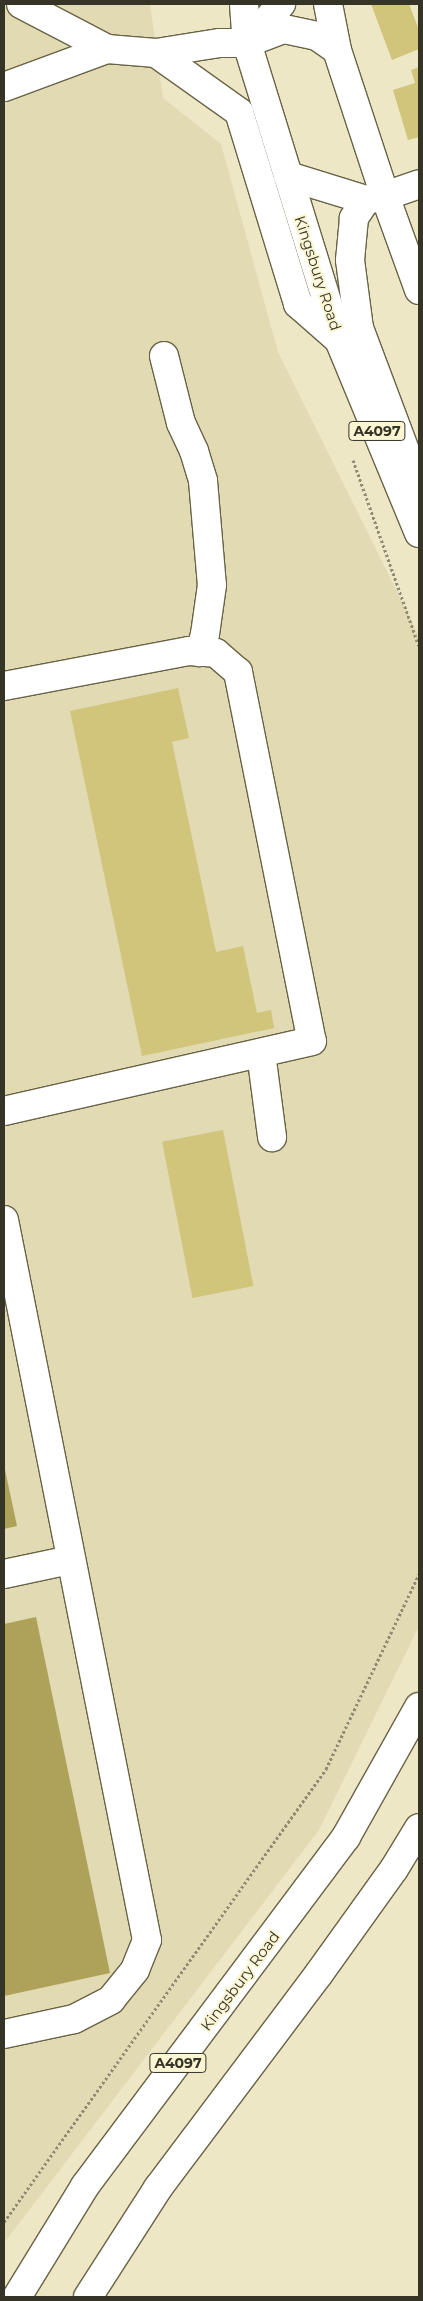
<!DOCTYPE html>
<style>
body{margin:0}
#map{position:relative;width:423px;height:2301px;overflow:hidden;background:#ede7c6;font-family:Montserrat,sans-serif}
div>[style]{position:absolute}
.built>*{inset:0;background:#e1dab2}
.water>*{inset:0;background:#aea25a}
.building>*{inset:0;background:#d1c47b;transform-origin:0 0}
.path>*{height:3px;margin-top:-1.5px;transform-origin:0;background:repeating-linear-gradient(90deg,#8e8a73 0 2.5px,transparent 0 5px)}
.roads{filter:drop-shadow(1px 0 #686346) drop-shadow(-1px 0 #686346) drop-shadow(0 1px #686346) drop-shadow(0 -1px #686346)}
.minor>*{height:28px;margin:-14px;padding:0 14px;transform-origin:14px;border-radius:14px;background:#fff}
.major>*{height:28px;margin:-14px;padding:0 14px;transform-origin:14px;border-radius:14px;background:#fff}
span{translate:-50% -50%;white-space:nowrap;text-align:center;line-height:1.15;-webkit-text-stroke:4px #faf5d3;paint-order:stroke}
.shield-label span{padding:1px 4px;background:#faf5d3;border:1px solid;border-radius:4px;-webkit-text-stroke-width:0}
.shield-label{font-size:14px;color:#363427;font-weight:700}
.street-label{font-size:15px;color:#363427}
.frame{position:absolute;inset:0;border:5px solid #363427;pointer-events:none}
</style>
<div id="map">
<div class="built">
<div style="clip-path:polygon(4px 4px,150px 4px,163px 98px,221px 144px,278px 352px,419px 636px,419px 1626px,319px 1830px,4px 2243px)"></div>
</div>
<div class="water">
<div style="clip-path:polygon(4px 1465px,17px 1526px,4px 1529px)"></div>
<div style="clip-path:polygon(36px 1617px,110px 1973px,4px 1996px,4px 1624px)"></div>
</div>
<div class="building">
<div style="clip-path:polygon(371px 4px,409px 4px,419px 30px,419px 49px,392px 60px)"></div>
<div style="clip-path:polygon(419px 67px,419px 137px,408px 140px,393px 90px,415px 83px,411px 70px)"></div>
<div style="clip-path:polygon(178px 688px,189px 738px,172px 742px,216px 952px,243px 946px,257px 1013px,271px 1010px,274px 1028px,142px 1056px,70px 711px)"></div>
<div style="left:223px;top:1130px;width:159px;height:62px;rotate:79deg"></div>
</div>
<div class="path">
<div style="left:353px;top:460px;width:197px;rotate:70.5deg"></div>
<div style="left:4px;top:2222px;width:556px;rotate:-54.59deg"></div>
<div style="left:326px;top:1769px;width:216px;rotate:-64.5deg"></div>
</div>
<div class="roads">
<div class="minor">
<div style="left:21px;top:4px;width:97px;rotate:27.6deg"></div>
<div style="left:107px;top:49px;width:49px;rotate:4.7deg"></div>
<div style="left:156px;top:53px;width:65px;rotate:-8.9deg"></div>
<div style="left:220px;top:43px;width:27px"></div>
<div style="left:156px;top:53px;width:102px;rotate:35.4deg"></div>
<div style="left:239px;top:112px;width:201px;rotate:72.9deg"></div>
<div style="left:298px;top:304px;width:55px;rotate:41.3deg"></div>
<div style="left:4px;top:87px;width:110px;rotate:-20.3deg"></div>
<div style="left:288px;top:176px;width:82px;rotate:17.1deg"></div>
<div style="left:366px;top:200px;width:19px;rotate:-12deg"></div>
<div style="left:385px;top:196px;width:36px;rotate:-19deg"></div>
<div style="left:366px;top:200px;width:22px;rotate:124deg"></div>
<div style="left:354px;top:218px;width:42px;rotate:95.4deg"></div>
<div style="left:350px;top:260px;width:69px;rotate:82.5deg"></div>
<div style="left:359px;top:328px;width:134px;rotate:69.4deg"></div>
<div style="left:406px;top:453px;width:58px;rotate:82deg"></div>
<div style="left:164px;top:356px;width:69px;rotate:75.8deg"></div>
<div style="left:181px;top:423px;width:31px;rotate:65deg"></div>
<div style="left:194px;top:451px;width:31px;rotate:73deg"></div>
<div style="left:203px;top:481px;width:104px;rotate:85.1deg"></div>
<div style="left:212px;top:585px;width:49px;rotate:98.1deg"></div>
<div style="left:205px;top:634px;width:19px;rotate:106deg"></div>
<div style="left:4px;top:686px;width:188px;rotate:-10.7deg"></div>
<div style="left:189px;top:651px;width:27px;rotate:4deg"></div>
<div style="left:216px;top:653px;width:29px;rotate:41deg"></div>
<div style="left:238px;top:672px;width:376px;rotate:78.7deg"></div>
<div style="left:312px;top:1041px;width:316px;rotate:167.2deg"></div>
<div style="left:261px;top:1053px;width:85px;rotate:82.5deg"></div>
<div style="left:4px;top:1220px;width:734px;rotate:78.77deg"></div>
<div style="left:147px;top:1940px;width:32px;rotate:112deg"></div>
<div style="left:135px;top:1970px;width:38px;rotate:129deg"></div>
<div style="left:111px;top:2000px;width:42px;rotate:152.8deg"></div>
<div style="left:74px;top:2019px;width:72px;rotate:167.9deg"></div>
<div style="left:4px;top:1574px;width:67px;rotate:-12deg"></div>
</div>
<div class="major">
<div style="left:244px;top:4px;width:39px;rotate:86deg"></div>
<div style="left:247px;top:43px;width:311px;rotate:72.8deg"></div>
<div style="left:339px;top:340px;width:209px;rotate:67.5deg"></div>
<div style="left:328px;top:4px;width:47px;rotate:78.9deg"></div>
<div style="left:337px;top:50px;width:154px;rotate:71.8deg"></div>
<div style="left:385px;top:196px;width:100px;rotate:70.1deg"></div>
<div style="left:250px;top:40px;width:48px;rotate:-49.3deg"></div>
<div style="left:247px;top:43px;width:40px;rotate:-21deg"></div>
<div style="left:284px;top:29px;width:34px;rotate:12deg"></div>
<div style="left:317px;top:36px;width:24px;rotate:35deg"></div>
<div style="left:17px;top:2297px;width:130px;rotate:-58.5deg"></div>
<div style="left:85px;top:2186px;width:436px;rotate:-53.2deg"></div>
<div style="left:346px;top:1837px;width:149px;rotate:-60.7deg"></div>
<div style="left:88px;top:2297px;width:130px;rotate:-57.3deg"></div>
<div style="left:158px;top:2188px;width:266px;rotate:-53.1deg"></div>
<div style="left:318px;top:1975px;width:130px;rotate:-54.4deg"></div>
<div style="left:394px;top:1869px;width:48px;rotate:-58.6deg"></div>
</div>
</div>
<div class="shield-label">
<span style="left:377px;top:431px">A4097</span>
<span style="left:178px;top:2063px">A4097</span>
</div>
<div class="street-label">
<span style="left:318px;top:273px;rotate:72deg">Kingsbury Road</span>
<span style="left:240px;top:1981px;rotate:-53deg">Kingsbury Road</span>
</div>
<div class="frame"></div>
</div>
